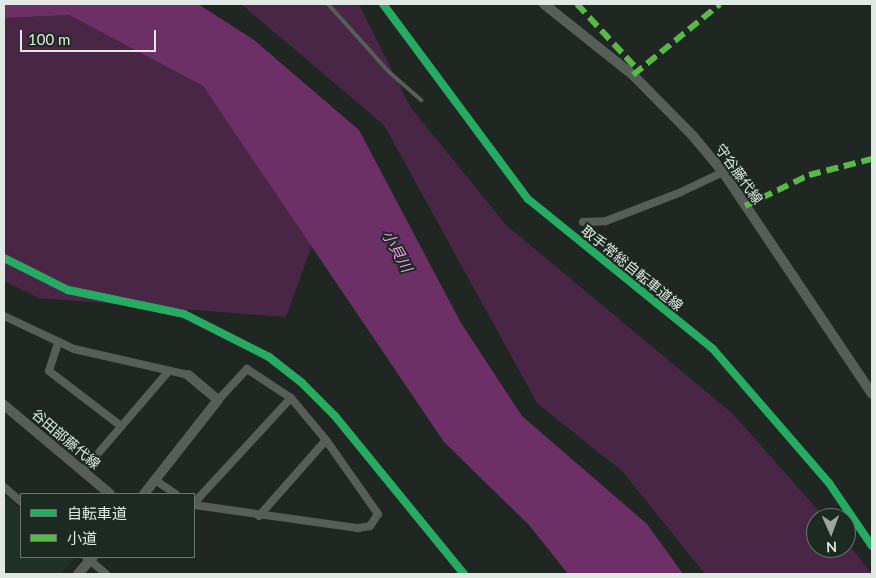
<!DOCTYPE html>
<meta charset="utf-8">
<style>
body{margin:0}
#map{position:relative;width:876px;height:578px;overflow:hidden;background:#202622;font-family:Lato,"Noto Sans JP",sans-serif}
div>[style]{position:absolute}
.built>*{inset:0;background:#203227}
.green>*{inset:0;background:#4a2646}
.water>*{inset:0;background:#6c3066}
.lane>*{height:4px;margin:-2px;padding:0 2px;transform-origin:2px;border-radius:2px;background:#575d59}
.street>*{height:8px;margin:-4px;padding:0 4px;transform-origin:4px;border-radius:4px;background:#575d59}
.secondary>*{height:10px;margin:-5px;padding:0 5px;transform-origin:5px;border-radius:5px;background:#575d59}
.quiet>*{height:6px;margin-top:-3px;transform-origin:0;background:repeating-linear-gradient(90deg,#58b947 0 12px,transparent 0 18px)}
.cycleway>*{height:8px;margin:-4px;padding:0 4px;transform-origin:4px;border-radius:4px;background:#26ab63}
span{translate:-50% -50%;white-space:nowrap;text-align:center;line-height:1.15;-webkit-text-stroke:4px #1c2a21;paint-order:stroke}
.street-label{font-size:14px;color:#e0e9e3}
.water-label{font-size:15px;color:#f89bed;font-style:italic}
.frame{position:absolute;inset:0;border:5px solid #e0e9e3;pointer-events:none}
.legend{position:absolute;left:20px;top:493px;width:175px;height:65px;box-sizing:border-box;background:#1c2a21;border:1px solid #6a766f;margin:0;padding:6px 9px;list-style:none;font-size:15px;color:#e0e9e3}
.legend li{display:flex;align-items:center;gap:10px;height:25px}
.legend b{width:25px;border:1px solid #6a766f}
.north{position:absolute;left:806px;top:508px;width:50px;height:50px;box-sizing:border-box;background:#1c2a21;border:1px solid #6a766f;border-radius:50%;rotate:178deg;font-size:14px;font-weight:700;line-height:20px;text-align:center;color:#e0e9e3}
.north::after{content:'';display:block;margin:auto;width:18px;height:22px;background:#9da59f;clip-path:polygon(50% 0,100% 100%,50% 72%,0 100%)}
.scale{position:absolute;left:20px;top:30px;width:136px;height:22px;box-sizing:border-box;border:2px solid #e0e9e3;border-top:0;padding-left:6px;font-size:15px;line-height:18px;white-space:nowrap;color:#e0e9e3;-webkit-text-stroke:4px #1c2a21;paint-order:stroke}
</style>
<div id="map">
<div class="built">
<div style="clip-path:polygon(4px 495px,21px 510px,21px 557px,75px 557px,61px 574px,4px 574px)"></div>
</div>
<div class="green">
<div style="clip-path:polygon(241px 4px,359px 4px,411px 108px,506px 225px,733px 414px,825px 518px,816px 518px,816px 548px,846px 548px,846px 541px,872px 574px,705px 574px,623px 472px,537px 403px,384px 125px)"></div>
<div style="clip-path:polygon(69px 15px,203px 86px,312px 245px,286px 317px,39px 298px,4px 281px,4px 18px)"></div>
</div>
<div class="water">
<div style="clip-path:polygon(4px 4px,198px 4px,254px 40px,359px 130px,461px 323px,522px 416px,647px 524px,683px 574px,568px 574px,529px 525px,444px 442px,203px 86px,69px 15px,4px 18px)"></div>
</div>
<div class="lane">
<div style="left:328px;top:4px;width:91px;rotate:48.1deg"></div>
<div style="left:389px;top:72px;width:43px;rotate:41.2deg"></div>
</div>
<div class="street">
<div style="left:583px;top:222px;width:23px;rotate:-2deg"></div>
<div style="left:606px;top:221px;width:80px;rotate:-21.1deg"></div>
<div style="left:681px;top:192px;width:47px;rotate:-25.5deg"></div>
<div style="left:4px;top:258px;width:72px;rotate:26.6deg"></div>
<div style="left:68px;top:290px;width:118px;rotate:11.7deg"></div>
<div style="left:184px;top:314px;width:95px;rotate:26.8deg"></div>
<div style="left:269px;top:357px;width:42px;rotate:38.2deg"></div>
<div style="left:302px;top:383px;width:47px;rotate:45deg"></div>
<div style="left:335px;top:416px;width:204px;rotate:50.8deg"></div>
<div style="left:4px;top:316px;width:77px;rotate:25.2deg"></div>
<div style="left:74px;top:349px;width:117px;rotate:12.8deg"></div>
<div style="left:58px;top:343px;width:29px;rotate:108deg"></div>
<div style="left:49px;top:371px;width:91px;rotate:37.4deg"></div>
<div style="left:83px;top:471px;width:129px;rotate:-49.4deg"></div>
<div style="left:155px;top:480px;width:25px;rotate:34deg"></div>
<div style="left:4px;top:487px;width:23px;rotate:41deg"></div>
<div style="left:194px;top:503px;width:143px;rotate:-47.3deg"></div>
<div style="left:194px;top:505px;width:166px;rotate:8deg"></div>
<div style="left:358px;top:528px;width:12px;rotate:-9deg"></div>
<div style="left:370px;top:526px;width:14px;rotate:-56deg"></div>
<div style="left:378px;top:514px;width:90px;rotate:-125.1deg"></div>
<div style="left:326px;top:440px;width:55px;rotate:-129.8deg"></div>
<div style="left:291px;top:398px;width:53px;rotate:-146.6deg"></div>
<div style="left:247px;top:369px;width:42px;rotate:133.1deg"></div>
<div style="left:259px;top:516px;width:101px;rotate:-48.6deg"></div>
<div style="left:86px;top:557px;width:26px;rotate:40deg"></div>
</div>
<div class="secondary">
<div style="left:544px;top:4px;width:114px;rotate:38.6deg"></div>
<div style="left:633px;top:75px;width:86px;rotate:45.5deg"></div>
<div style="left:693px;top:136px;width:47px;rotate:50.2deg"></div>
<div style="left:723px;top:172px;width:267px;rotate:56.1deg"></div>
<div style="left:4px;top:405px;width:138px;rotate:40deg"></div>
<div style="left:144px;top:494px;width:120px;rotate:-51.8deg"></div>
<div style="left:218px;top:400px;width:39px;rotate:-140deg"></div>
<div style="left:78px;top:574px;width:23px;rotate:-49deg"></div>
</div>
<div class="quiet">
<div style="left:577px;top:4px;width:90px;rotate:47.3deg"></div>
<div style="left:633px;top:75px;width:112px;rotate:-39.2deg"></div>
<div style="left:745px;top:206px;width:71px;rotate:-25.8deg"></div>
<div style="left:809px;top:175px;width:65px;rotate:-14.3deg"></div>
</div>
<div class="cycleway">
<div style="left:383px;top:4px;width:243px;rotate:53.4deg"></div>
<div style="left:528px;top:199px;width:238px;rotate:39deg"></div>
<div style="left:713px;top:349px;width:177px;rotate:49.1deg"></div>
<div style="left:829px;top:483px;width:76px;rotate:55.7deg"></div>
<div style="left:4px;top:258px;width:72px;rotate:26.6deg"></div>
<div style="left:68px;top:290px;width:118px;rotate:11.7deg"></div>
<div style="left:184px;top:314px;width:95px;rotate:26.8deg"></div>
<div style="left:269px;top:357px;width:42px;rotate:38.2deg"></div>
<div style="left:302px;top:383px;width:47px;rotate:45deg"></div>
<div style="left:335px;top:416px;width:204px;rotate:50.8deg"></div>
</div>
<div class="street-label">
<span style="left:739px;top:174px;rotate:54deg">守谷藤代線</span>
<span style="left:632px;top:268px;rotate:39deg">取手常総自転車道線</span>
<span style="left:66px;top:439px;rotate:40deg">谷田部藤代線</span>
</div>
<div class="water-label">
<span style="left:397px;top:251px;rotate:61deg">小貝川</span>
</div>
<div class="frame"></div>
<ul class="legend">
<li><b style="height:6px;background:#26ab63"></b>自転車道</li>
<li><b style="height:6px;background:#58b947"></b>小道</li>
</ul>
<div class="north">N</div>
<div class="scale">100 m</div>
</div>
